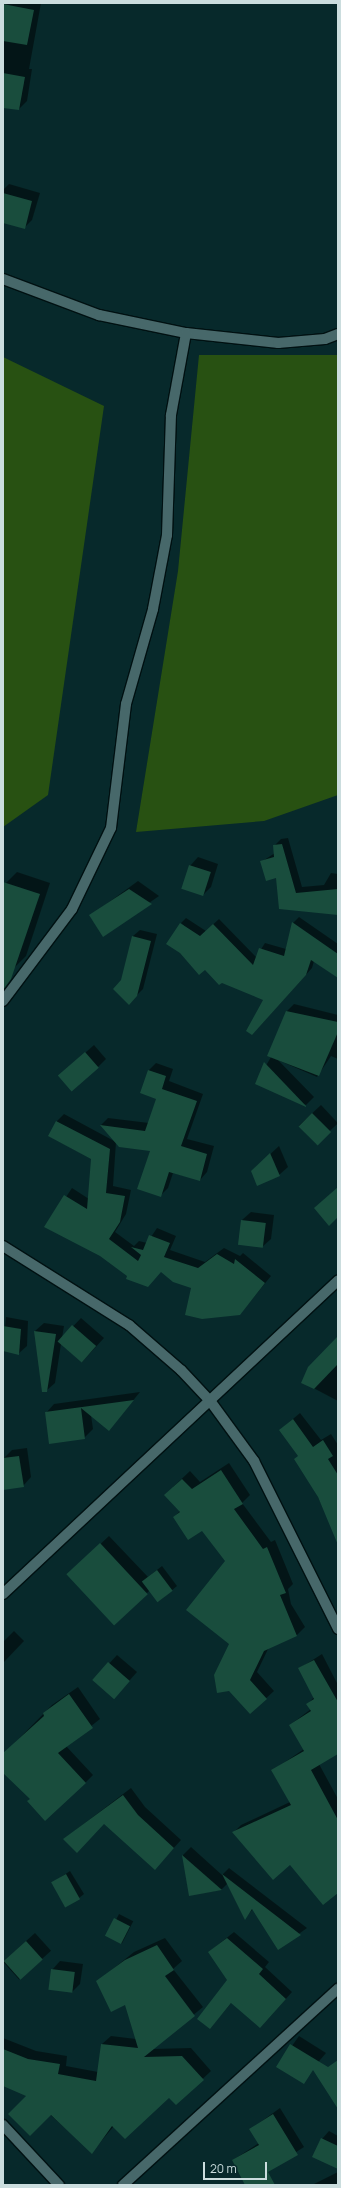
<!DOCTYPE html>
<style>
body{margin:0}
#map{position:relative;width:341px;height:2188px;overflow:hidden;background:#07292b;font-family:Manrope,sans-serif}
div>[style]{position:absolute}
.green>*{inset:0;background:#285112}
.shadow>*{inset:0;background:#0007;transform-origin:0 0}
.building>*{inset:0;background:#194d3d;transform-origin:0 0}
.roads{filter:drop-shadow(1px 0 #001112) drop-shadow(-1px 0 #001112) drop-shadow(0 1px #001112) drop-shadow(0 -1px #001112)}
.minor>*{height:10px;margin:-5px;padding:0 5px;transform-origin:5px;border-radius:5px;background:#47686a}
span{translate:-50% -50%;white-space:nowrap;text-align:center;line-height:1.15;-webkit-text-stroke:3px #07292b;paint-order:stroke}
.frame{position:absolute;inset:0;border:4px solid #cbddde;pointer-events:none}
.scale{position:absolute;left:203px;top:2162px;width:64px;height:18px;box-sizing:border-box;border:2px solid #cbddde;border-top:0;padding-left:5px;font-size:12px;line-height:14px;white-space:nowrap;color:#cbddde;-webkit-text-stroke:3px #07292b;paint-order:stroke}
</style>
<div id="map">
<div class="green">
<div style="clip-path:polygon(199px 355px,338px 355px,338px 795px,264px 821px,136px 832px,178px 571px)"></div>
<div style="clip-path:polygon(3px 357px,104px 406px,48px 795px,3px 827px)"></div>
</div>
<div class="shadow">
<div style="clip-path:polygon(3px 3px,41px 3px,29px 69px,32px 69px,27px 101px,19px 109px,3px 107px)"></div>
<div style="clip-path:polygon(9px 184px,40px 193px,32px 220px,24px 228px,3px 222px,3px 190px)"></div>
<div style="clip-path:polygon(288px 838px,302px 887px,324px 885px,331px 873px,338px 874px,338px 914px,280px 908px,277px 876px,261px 862px,275px 853px,274px 846px,281px 839px)"></div>
<div style="clip-path:polygon(198px 857px,218px 864px,211px 887px,203px 895px,190px 866px)"></div>
<div style="clip-path:polygon(17px 872px,50px 883px,26px 956px,15px 967px,3px 963px,3px 893px,6px 883px)"></div>
<div style="clip-path:polygon(138px 881px,159px 896px,103px 935px,90px 916px)"></div>
<div style="clip-path:polygon(299px 917px,338px 944px,338px 965px,314px 961px,312px 968px,258px 1028px,265px 1000px,181px 923px,186px 918px,206px 931px,219px 919px,256px 957px,265px 943px,286px 949px,293px 923px)"></div>
<div style="clip-path:polygon(140px 930px,157px 934px,143px 989px,129px 1003px,122px 981px,133px 936px)"></div>
<div style="clip-path:polygon(294px 1004px,338px 1015px,338px 1059px,331px 1056px,317px 1077px,278px 1060px,314px 1097px,306px 1105px,256px 1083px,271px 1057px,287px 1011px)"></div>
<div style="clip-path:polygon(94px 1045px,106px 1059px,98px 1067px,68px 1068px)"></div>
<div style="clip-path:polygon(156px 1063px,173px 1069px,169px 1081px,203px 1094px,187px 1139px,214px 1146px,207px 1172px,200px 1180px,173px 1173px,168px 1188px,160px 1196px,151px 1150px,116px 1142px,113px 1186px,131px 1190px,126px 1214px,115px 1232px,134px 1246px,139px 1241px,147px 1243px,157px 1228px,176px 1236px,170px 1250px,205px 1262px,224px 1248px,240px 1256px,243px 1253px,271px 1276px,240px 1314px,161px 1271px,128px 1276px,101px 1255px,46px 1227px,72px 1188px,89px 1199px,92px 1159px,49px 1136px,57px 1121px,64px 1114px,116px 1142px,101px 1125px,108px 1118px,149px 1123px,157px 1098px,148px 1071px)"></div>
<div style="left:321px;top:1105px;width:25px;height:30px;rotate:47deg"></div>
<div style="clip-path:polygon(279px 1146px,288px 1167px,279px 1175px,252px 1171px)"></div>
<div style="clip-path:polygon(251px 1212px,274px 1215px,271px 1239px,262px 1247px,242px 1220px)"></div>
<div style="clip-path:polygon(6px 1317px,28px 1321px,27px 1346px,18px 1354px,3px 1350px)"></div>
<div style="clip-path:polygon(81px 1318px,104px 1338px,82px 1362px,61px 1344px,55px 1383px,46px 1391px,35px 1331px,44px 1323px,64px 1326px,62px 1338px)"></div>
<div style="clip-path:polygon(338px 1337px,338px 1401px,302px 1382px)"></div>
<div style="clip-path:polygon(140px 1392px,109px 1430px,91px 1415px,93px 1429px,84px 1438px,46px 1413px,54px 1404px)"></div>
<div style="clip-path:polygon(300px 1413px,321px 1440px,331px 1434px,338px 1445px,338px 1540px,299px 1456px,280px 1430px)"></div>
<div style="clip-path:polygon(27px 1448px,31px 1477px,23px 1486px,3px 1488px,3px 1459px,12px 1450px)"></div>
<div style="clip-path:polygon(229px 1463px,250px 1495px,242px 1503px,271px 1542px,275px 1540px,293px 1584px,288px 1589px,291px 1604px,305px 1627px,297px 1635px,269px 1647px,257px 1672px,274px 1691px,250px 1713px,230px 1643px,226px 1561px,202px 1529px,174px 1517px,180px 1511px,173px 1487px,190px 1471px,200px 1482px)"></div>
<div style="clip-path:polygon(109px 1536px,148px 1577px,162px 1566px,177px 1586px,159px 1601px,150px 1590px,147px 1593px,77px 1566px)"></div>
<div style="clip-path:polygon(14px 1631px,24px 1641px,3px 1663px,3px 1642px)"></div>
<div style="clip-path:polygon(322px 1654px,338px 1685px,338px 1753px,319px 1764px,338px 1799px,338px 1891px,234px 1832px,241px 1825px,290px 1802px,272px 1771px,304px 1749px,290px 1725px,311px 1709px,308px 1704px,314px 1697px,300px 1668px)"></div>
<div style="clip-path:polygon(117px 1655px,137px 1672px,122px 1689px,94px 1680px)"></div>
<div style="clip-path:polygon(78px 1687px,100px 1719px,66px 1746px,93px 1775px,85px 1783px,3px 1772px,3px 1755px,52px 1705px)"></div>
<div style="clip-path:polygon(131px 1788px,145px 1807px,181px 1840px,162px 1861px,105px 1823px,64px 1839px)"></div>
<div style="clip-path:polygon(191px 1847px,222px 1875px,229px 1868px,307px 1928px,279px 1948px,253px 1909px,245px 1918px,228px 1883px,221px 1890px,190px 1895px,183px 1855px)"></div>
<div style="clip-path:polygon(70px 1871px,84px 1894px,79px 1898px,52px 1883px)"></div>
<div style="left:119px;top:1914px;width:16px;height:25px;rotate:27deg"></div>
<div style="clip-path:polygon(234px 1932px,269px 1962px,265px 1967px,292px 1992px,267px 2020px,232px 2002px,210px 2028px,229px 1980px,209px 1952px)"></div>
<div style="left:35px;top:1933px;width:24px;height:43px;rotate:48deg"></div>
<div style="clip-path:polygon(165px 1938px,182px 1961px,173px 1969px,203px 2007px,152px 2049px,191px 2048px,211px 2071px,176px 2104px,169px 2096px,114px 2126px,92px 2152px,28px 2095px,3px 2085px,3px 2038px,36px 2051px,67px 2056px,66px 2066px,98px 2072px,102px 2044px,111px 2036px,136px 2039px,126px 2004px,98px 1981px,134px 1952px)"></div>
<div style="clip-path:polygon(60px 1961px,83px 1964px,80px 1984px,72px 1992px,52px 1970px)"></div>
<div style="clip-path:polygon(299px 2036px,326px 2053px,309px 2073px,277px 2067px)"></div>
<div style="clip-path:polygon(280px 2108px,304px 2147px,246px 2184px,233px 2160px,259px 2143px,251px 2129px)"></div>
<div style="clip-path:polygon(329px 2131px,338px 2136px,338px 2167px,322px 2139px)"></div>
<div style="clip-path:polygon(338px 2172px,338px 2185px,312px 2185px)"></div>
</div>
<div class="building">
<div style="clip-path:polygon(3px 4px,34px 10px,27px 45px,3px 41px)"></div>
<div style="clip-path:polygon(3px 73px,25px 77px,19px 110px,3px 108px)"></div>
<div style="clip-path:polygon(3px 193px,32px 201px,25px 229px,3px 223px)"></div>
<div style="clip-path:polygon(282px 844px,296px 893px,338px 889px,338px 915px,279px 909px,276px 878px,266px 881px,260px 861px,274px 857px,273px 845px)"></div>
<div style="left:189px;top:865px;width:23px;height:25px;rotate:18deg"></div>
<div style="clip-path:polygon(3px 882px,40px 894px,11px 979px,3px 990px)"></div>
<div style="clip-path:polygon(129px 889px,152px 904px,103px 937px,89px 915px)"></div>
<div style="clip-path:polygon(292px 922px,338px 954px,338px 978px,311px 960px,306px 975px,252px 1035px,246px 1031px,263px 1000px,222px 983px,219px 985px,205px 970px,199px 975px,180px 953px,166px 944px,180px 923px,200px 936px,213px 924px,253px 965px,259px 948px,284px 956px)"></div>
<div style="clip-path:polygon(132px 936px,151px 941px,137px 996px,129px 1005px,113px 989px,121px 980px)"></div>
<div style="clip-path:polygon(286px 1011px,338px 1022px,338px 1032px,319px 1076px,267px 1056px)"></div>
<div style="left:85px;top:1052px;width:21px;height:36px;rotate:49deg"></div>
<div style="clip-path:polygon(264px 1062px,306px 1106px,306px 1107px,255px 1084px)"></div>
<div style="clip-path:polygon(148px 1070px,166px 1076px,162px 1089px,197px 1101px,181px 1146px,207px 1154px,200px 1181px,169px 1172px,161px 1197px,137px 1189px,150px 1151px,119px 1147px,100px 1125px,145px 1131px,156px 1099px,140px 1093px)"></div>
<div style="left:312px;top:1113px;width:27px;height:19px;rotate:45deg"></div>
<div style="clip-path:polygon(56px 1121px,110px 1149px,106px 1193px,125px 1196px,120px 1222px,109px 1239px,138px 1261px,141px 1255px,131px 1247px,143px 1250px,149px 1235px,170px 1243px,164px 1257px,198px 1268px,217px 1254px,234px 1264px,235px 1259px,265px 1283px,240px 1315px,202px 1319px,185px 1315px,191px 1288px,173px 1282px,161px 1272px,148px 1287px,126px 1279px,127px 1276px,100px 1256px,44px 1227px,64px 1195px,87px 1209px,91px 1159px,48px 1136px)"></div>
<div style="clip-path:polygon(270px 1153px,280px 1176px,257px 1186px,251px 1171px)"></div>
<div style="clip-path:polygon(338px 1187px,338px 1217px,329px 1226px,314px 1208px)"></div>
<div style="left:241px;top:1220px;width:25px;height:25px;rotate:7deg"></div>
<div style="left:72px;top:1325px;width:32px;height:22px;rotate:41deg"></div>
<div style="clip-path:polygon(3px 1326px,21px 1329px,19px 1355px,3px 1351px)"></div>
<div style="clip-path:polygon(34px 1331px,56px 1334px,47px 1392px,42px 1392px)"></div>
<div style="clip-path:polygon(338px 1336px,338px 1364px,314px 1389px,301px 1383px,308px 1367px)"></div>
<div style="clip-path:polygon(134px 1400px,109px 1431px,81px 1408px,85px 1439px,49px 1444px,45px 1412px)"></div>
<div style="clip-path:polygon(293px 1419px,313px 1447px,323px 1440px,333px 1456px,328px 1459px,338px 1475px,338px 1545px,318px 1497px,294px 1459px,298px 1456px,279px 1430px)"></div>
<div style="clip-path:polygon(19px 1456px,24px 1487px,3px 1490px,3px 1458px)"></div>
<div style="clip-path:polygon(221px 1470px,243px 1504px,234px 1509px,263px 1549px,267px 1547px,286px 1593px,280px 1595px,297px 1636px,264px 1651px,250px 1680px,267px 1699px,250px 1714px,229px 1691px,217px 1693px,214px 1675px,229px 1644px,186px 1610px,225px 1561px,202px 1531px,188px 1540px,173px 1517px,180px 1512px,164px 1495px,182px 1479px,192px 1489px)"></div>
<div style="left:100px;top:1543px;width:70px;height:46px;rotate:47deg"></div>
<div style="left:157px;top:1570px;width:26px;height:19px;rotate:53deg"></div>
<div style="clip-path:polygon(314px 1660px,338px 1702px,338px 1754px,311px 1770px,338px 1820px,338px 1893px,323px 1905px,290px 1865px,273px 1880px,232px 1832px,291px 1805px,271px 1770px,304px 1751px,289px 1725px,311px 1711px,306px 1704px,314px 1699px,298px 1668px)"></div>
<div style="left:108px;top:1662px;width:29px;height:24px;rotate:41deg"></div>
<div style="clip-path:polygon(69px 1694px,93px 1728px,58px 1753px,86px 1783px,45px 1821px,27px 1801px,30px 1799px,3px 1773px,3px 1753px,44px 1716px,43px 1713px)"></div>
<div style="clip-path:polygon(123px 1795px,138px 1815px,174px 1848px,155px 1870px,104px 1824px,77px 1853px,63px 1839px)"></div>
<div style="clip-path:polygon(182px 1855px,222px 1890px,189px 1896px)"></div>
<div style="left:66px;top:1874px;width:29px;height:17px;rotate:61deg"></div>
<div style="clip-path:polygon(222px 1874px,283px 1921px,301px 1935px,278px 1950px,252px 1909px,245px 1920px)"></div>
<div style="left:114px;top:1918px;width:18px;height:20px;rotate:27deg"></div>
<div style="clip-path:polygon(227px 1938px,263px 1969px,259px 1974px,286px 1999px,260px 2028px,231px 2003px,210px 2029px,197px 2019px,227px 1980px,208px 1952px)"></div>
<div style="left:26px;top:1941px;width:25px;height:30px;rotate:48deg"></div>
<div style="clip-path:polygon(157px 1945px,174px 1970px,165px 1976px,195px 2016px,144px 2057px,182px 2056px,204px 2080px,176px 2105px,169px 2098px,125px 2139px,112px 2126px,92px 2154px,51px 2115px,30px 2136px,8px 2114px,26px 2096px,3px 2086px,3px 2049px,28px 2059px,60px 2064px,58px 2074px,96px 2081px,101px 2044px,138px 2048px,125px 2005px,111px 2012px,96px 1981px,125px 1960px)"></div>
<div style="left:51px;top:1969px;width:24px;height:21px;rotate:7deg"></div>
<div style="clip-path:polygon(290px 2044px,328px 2067px,338px 2060px,338px 2109px,313px 2070px,304px 2084px,276px 2067px)"></div>
<div style="clip-path:polygon(273px 2114px,298px 2155px,268px 2172px,275px 2185px,245px 2185px,232px 2160px,259px 2145px,249px 2129px)"></div>
<div style="clip-path:polygon(321px 2138px,338px 2146px,338px 2169px,312px 2157px)"></div>
</div>
<div class="roads">
<div class="minor">
<div style="left:3px;top:279px;width:103px;rotate:20.6deg"></div>
<div style="left:99px;top:315px;width:89px;rotate:11.7deg"></div>
<div style="left:186px;top:333px;width:93px;rotate:6.2deg"></div>
<div style="left:278px;top:343px;width:47px;rotate:-4.9deg"></div>
<div style="left:325px;top:339px;width:14px;rotate:-21deg"></div>
<div style="left:3px;top:1001px;width:115px;rotate:-53.1deg"></div>
<div style="left:72px;top:909px;width:90px;rotate:-64.3deg"></div>
<div style="left:111px;top:828px;width:125px;rotate:-83.1deg"></div>
<div style="left:126px;top:704px;width:99px;rotate:-74.1deg"></div>
<div style="left:153px;top:609px;width:75px;rotate:-79.3deg"></div>
<div style="left:167px;top:535px;width:120px;rotate:-88.1deg"></div>
<div style="left:171px;top:415px;width:83px;rotate:-79.6deg"></div>
<div style="left:3px;top:1246px;width:149px;rotate:32.1deg"></div>
<div style="left:129px;top:1325px;width:69px;rotate:40.9deg"></div>
<div style="left:181px;top:1370px;width:44px;rotate:46.8deg"></div>
<div style="left:211px;top:1402px;width:73px;rotate:53.9deg"></div>
<div style="left:254px;top:1461px;width:188px;rotate:63.4deg"></div>
<div style="left:3px;top:1594px;width:459px;rotate:-43.1deg"></div>
<div style="left:3px;top:2125px;width:82px;rotate:47deg"></div>
<div style="left:123px;top:2185px;width:291px;rotate:-42.4deg"></div>
</div>
</div>
<div class="frame"></div>
<div class="scale">20 m</div>
</div>
